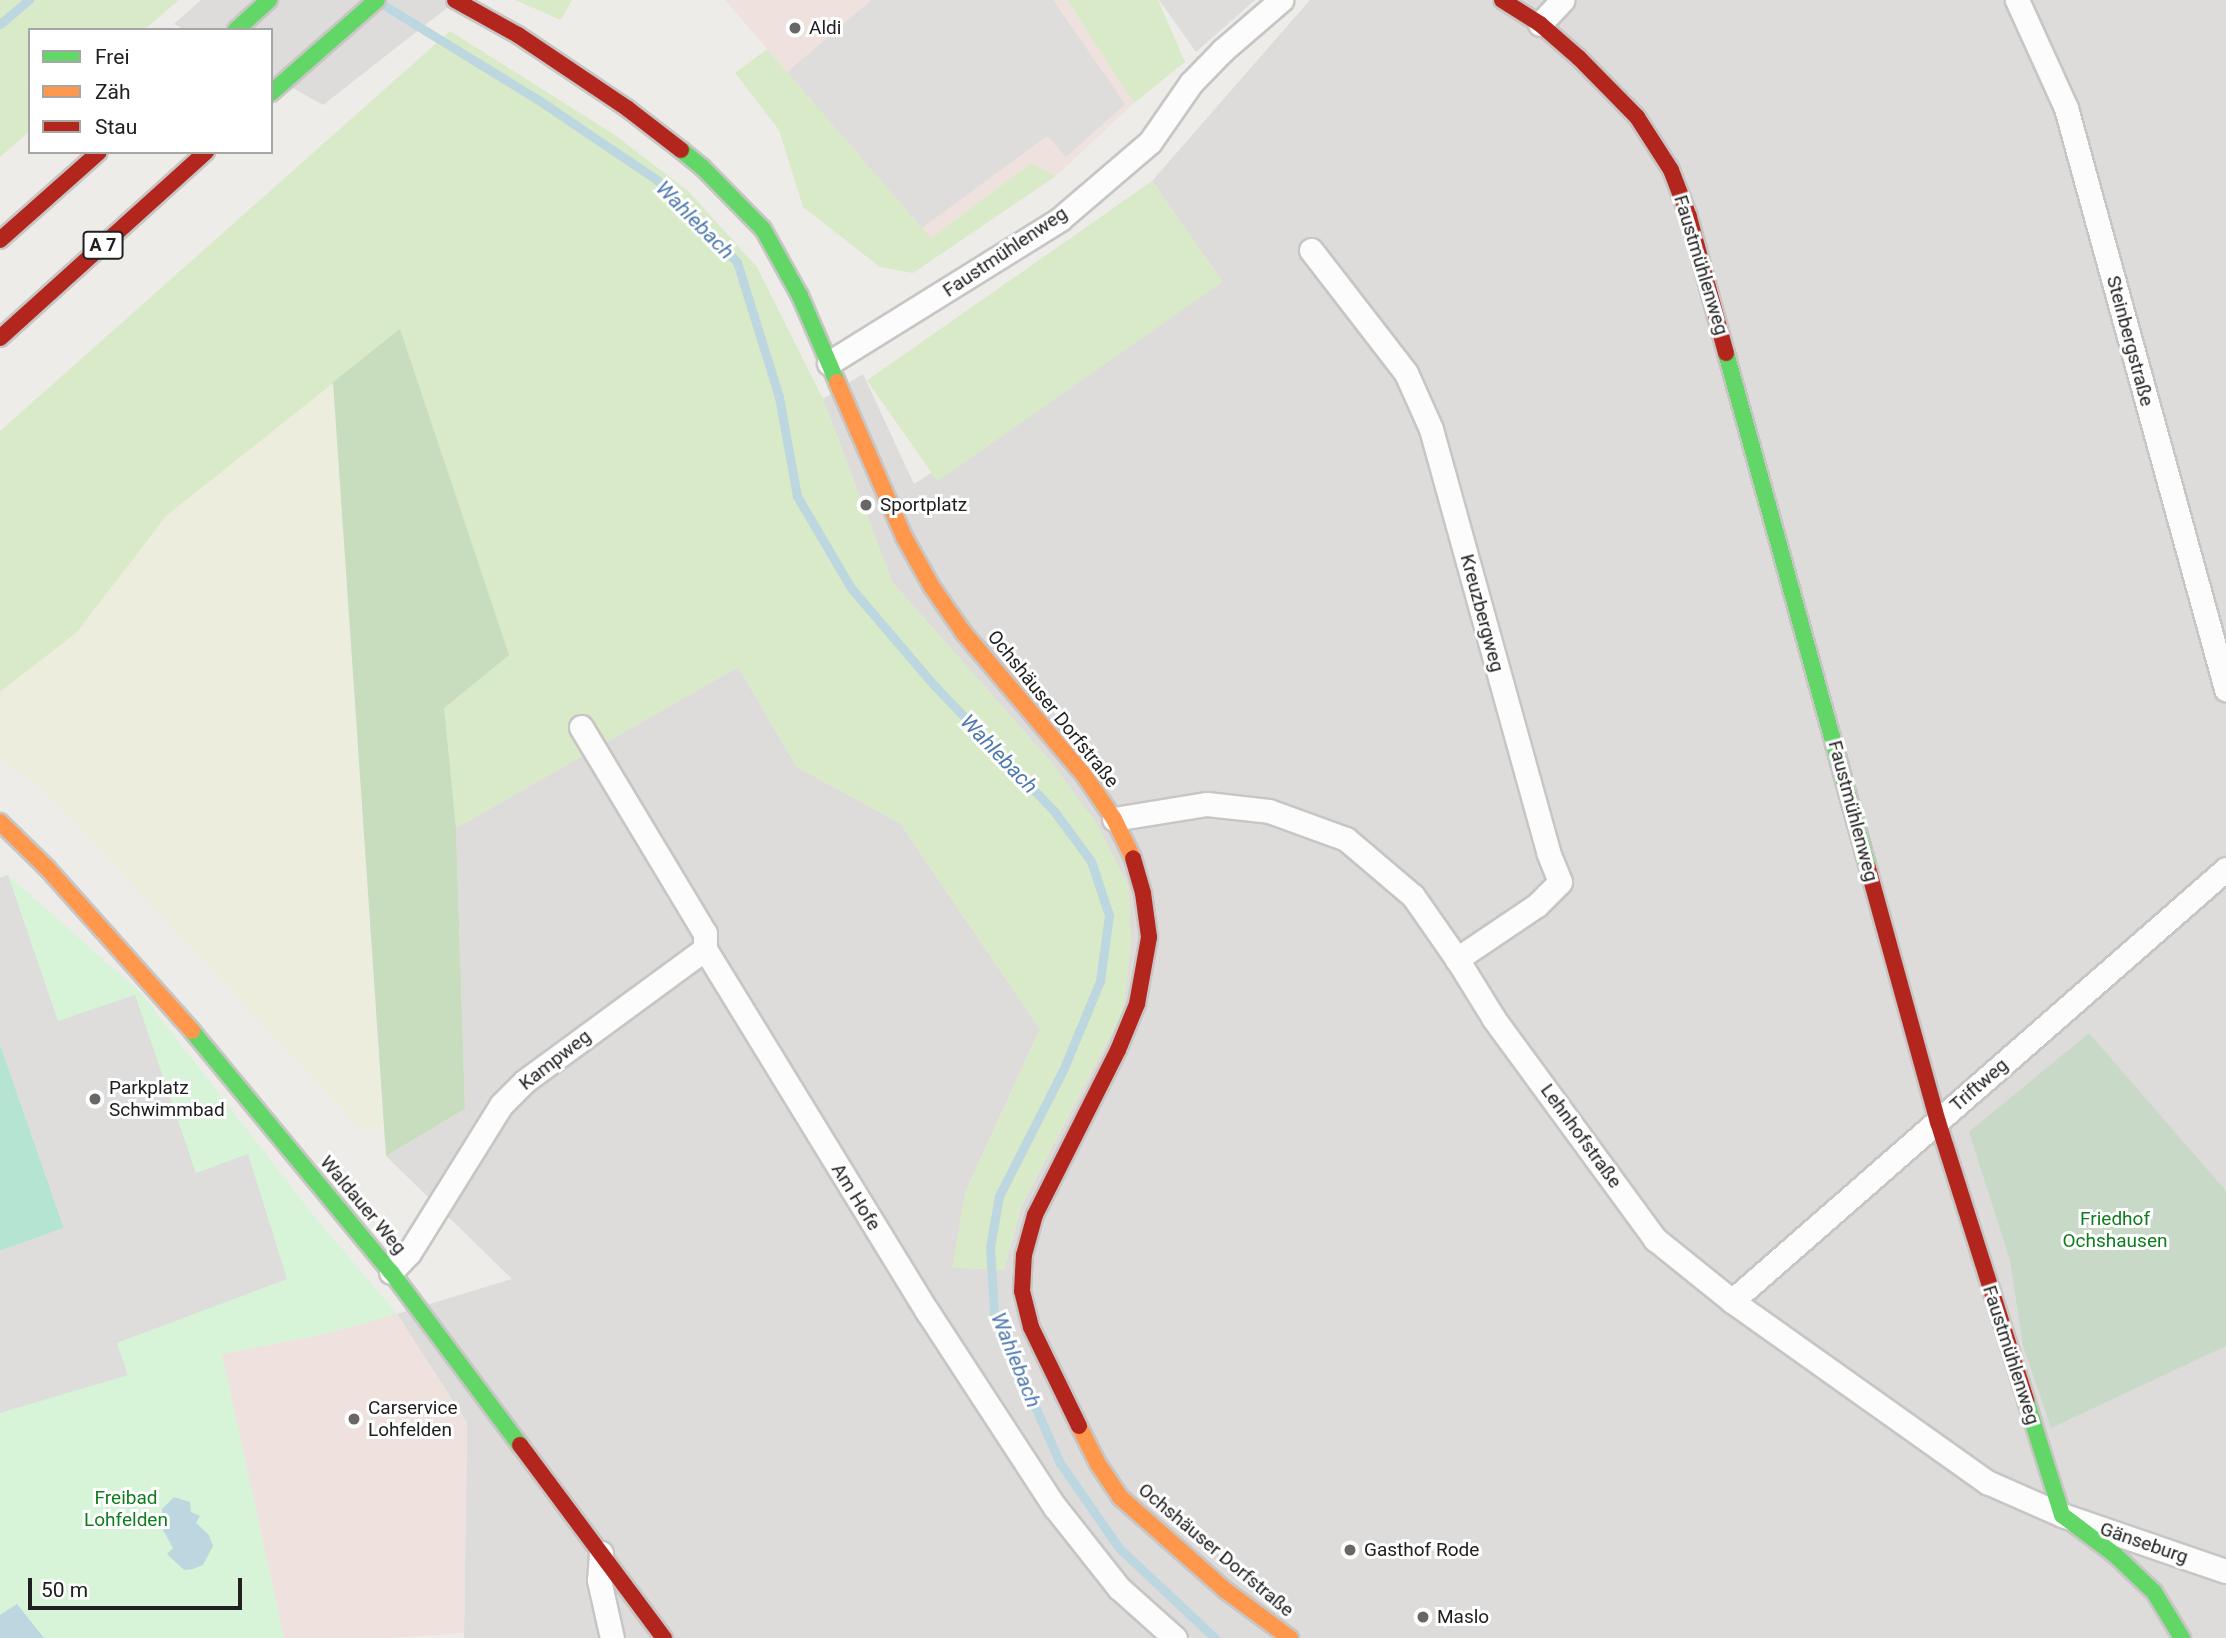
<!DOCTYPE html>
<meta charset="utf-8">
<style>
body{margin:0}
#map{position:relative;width:2226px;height:1638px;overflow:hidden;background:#eeece8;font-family:Roboto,sans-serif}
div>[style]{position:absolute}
.residential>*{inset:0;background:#dddcda}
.commercial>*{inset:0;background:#efe1de}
.farmland>*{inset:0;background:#eceddc}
.grass>*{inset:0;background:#d9eac8;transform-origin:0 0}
.forest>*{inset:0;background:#c8dcbe}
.cemetery>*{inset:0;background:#c8d9c8}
.park>*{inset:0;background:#d7f3d8}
.pitch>*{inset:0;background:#b5e4d2}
.parking>*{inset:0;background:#dedddc}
.water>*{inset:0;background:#bdd7e0}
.pier>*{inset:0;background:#dddcdb}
.stream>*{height:9px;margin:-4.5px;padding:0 4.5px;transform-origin:4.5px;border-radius:4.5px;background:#bdd7e0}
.roads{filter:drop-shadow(2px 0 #c7c6c4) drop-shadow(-2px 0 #c7c6c4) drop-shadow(0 2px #c7c6c4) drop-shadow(0 -2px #c7c6c4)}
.street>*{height:23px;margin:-11.5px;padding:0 11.5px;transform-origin:11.5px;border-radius:11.5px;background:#fcfcfc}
.fast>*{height:16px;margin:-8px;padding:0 8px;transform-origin:8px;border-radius:8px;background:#63d668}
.slow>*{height:16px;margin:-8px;padding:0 8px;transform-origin:8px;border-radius:8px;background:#ff974d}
.jam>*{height:16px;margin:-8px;padding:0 8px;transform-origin:8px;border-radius:8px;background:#b3261e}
.dots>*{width:19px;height:19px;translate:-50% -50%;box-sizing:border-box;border:4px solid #fff;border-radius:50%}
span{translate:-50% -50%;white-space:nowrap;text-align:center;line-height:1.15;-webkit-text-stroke:6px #fff;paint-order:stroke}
.shield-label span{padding:2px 5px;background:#fff;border:2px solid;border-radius:5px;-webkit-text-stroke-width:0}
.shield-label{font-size:18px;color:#202020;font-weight:700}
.poi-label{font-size:19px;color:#202020}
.left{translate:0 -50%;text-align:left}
.street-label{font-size:19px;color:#202020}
.park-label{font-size:19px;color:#0e7d1d}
.water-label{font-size:21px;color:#4d79ae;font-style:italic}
.legend{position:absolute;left:28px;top:28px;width:245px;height:126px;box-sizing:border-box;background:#fff;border:2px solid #a6a6a6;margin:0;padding:9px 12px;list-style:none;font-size:21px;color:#202020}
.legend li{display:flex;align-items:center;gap:14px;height:35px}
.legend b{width:35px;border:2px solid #a6a6a6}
.scale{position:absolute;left:28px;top:1578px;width:214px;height:32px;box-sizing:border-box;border:4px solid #202020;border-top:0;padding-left:9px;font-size:21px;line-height:24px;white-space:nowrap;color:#202020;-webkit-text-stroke:5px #fff;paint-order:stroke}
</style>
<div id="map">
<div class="residential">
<div style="clip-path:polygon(1310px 0,2226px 0,2226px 1638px,464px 1638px,467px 1423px,397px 1314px,512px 1279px,386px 1156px,465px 1109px,456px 828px,738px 667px,797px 767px,900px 823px,1040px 1029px,965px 1193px,1004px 1270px,1021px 1207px,1123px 1011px,1052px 763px,892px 582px,823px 399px,863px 374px,914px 484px,1222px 281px,1152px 181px)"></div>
</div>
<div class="commercial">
<div style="clip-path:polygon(725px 0,1067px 0,1134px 103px,1056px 176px,1031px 163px,931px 238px)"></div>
<div style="clip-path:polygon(397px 1314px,467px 1423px,464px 1633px,389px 1638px,284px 1638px,222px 1354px,320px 1335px)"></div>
</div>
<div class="farmland">
<div style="clip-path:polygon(333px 382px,344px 540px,383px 1130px,359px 1128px,51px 797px,0 757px,0 692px,77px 632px,166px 516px)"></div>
</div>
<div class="grass">
<div style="clip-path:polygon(0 0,179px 0,144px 30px,30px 30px,30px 131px,0 157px)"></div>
<div style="clip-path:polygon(515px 0,572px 0,561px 20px)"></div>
<div style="clip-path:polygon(1067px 0,1158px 0,1185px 62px,1134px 103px)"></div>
<div style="clip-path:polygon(450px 31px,615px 135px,689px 192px,757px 267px,823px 399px,892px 582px,1052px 763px,1096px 822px,1129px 887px,1131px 946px,1123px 1011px,1021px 1207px,1004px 1270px,952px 1268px,965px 1193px,1040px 1029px,900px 823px,797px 767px,738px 667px,456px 828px,400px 330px,166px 516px,77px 632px,0 692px,0 431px)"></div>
<div style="clip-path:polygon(767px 49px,931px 238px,1031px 163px,1056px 176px,913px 273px,880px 267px,803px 207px,779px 130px,735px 73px)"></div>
<div style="left:1152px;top:181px;width:123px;height:348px;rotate:55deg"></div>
</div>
<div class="forest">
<div style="clip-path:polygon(400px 329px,509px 655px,444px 708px,456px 828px,465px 1109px,386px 1156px,333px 382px)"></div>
</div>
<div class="cemetery">
<div style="clip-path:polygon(2089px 1033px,2226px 1191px,2226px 1346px,2051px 1428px,2023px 1346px,2010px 1260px,1969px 1132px)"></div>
</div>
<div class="park">
<div style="clip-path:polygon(8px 875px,141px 993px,309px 1210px,397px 1314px,320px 1335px,222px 1354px,284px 1638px,0 1638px,0 1251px,64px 1228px,0 1044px,0 878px)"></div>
</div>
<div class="pitch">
<div style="clip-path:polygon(0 1044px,64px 1228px,0 1251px)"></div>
</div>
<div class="parking">
<div style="clip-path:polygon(872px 0,1053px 0,1125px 104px,1066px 157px,1047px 136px,922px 228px,787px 72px)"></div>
<div style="clip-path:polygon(1159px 0,1255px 0,1196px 52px)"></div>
<div style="clip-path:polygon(8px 875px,58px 1021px,135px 995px,196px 1173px,248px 1154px,287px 1279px,117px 1343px,128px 1375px,0 1413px,0 1251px,64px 1228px,0 1044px,0 878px)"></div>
</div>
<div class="water">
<div style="clip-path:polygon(174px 1497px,190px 1502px,191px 1512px,200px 1516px,196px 1523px,209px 1535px,213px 1546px,203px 1565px,193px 1569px,184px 1570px,167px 1554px,173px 1548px,163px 1530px,162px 1509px)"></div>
<div style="clip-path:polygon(17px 1604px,44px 1638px,0 1638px,0 1615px)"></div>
</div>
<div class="pier">
<div style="clip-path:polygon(201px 0,457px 0,323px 105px,271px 76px,271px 30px,185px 30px,174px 24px)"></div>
</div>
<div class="stream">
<div style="left:382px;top:4px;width:185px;rotate:31.5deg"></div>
<div style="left:540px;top:101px;width:141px;rotate:34deg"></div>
<div style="left:657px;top:180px;width:115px;rotate:45.7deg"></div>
<div style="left:737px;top:262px;width:141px;rotate:72.7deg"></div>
<div style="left:779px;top:397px;width:101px;rotate:79.7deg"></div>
<div style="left:797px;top:496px;width:107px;rotate:59.6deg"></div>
<div style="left:851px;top:588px;width:126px;rotate:49.5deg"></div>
<div style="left:933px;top:684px;width:175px;rotate:46.4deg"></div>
<div style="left:1054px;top:811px;width:62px;rotate:53.5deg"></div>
<div style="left:1091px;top:861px;width:57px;rotate:71.6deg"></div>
<div style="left:1109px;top:915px;width:67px;rotate:97.8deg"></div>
<div style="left:1100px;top:981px;width:94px;rotate:112.5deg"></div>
<div style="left:1064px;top:1068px;width:144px;rotate:116.9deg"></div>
<div style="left:999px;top:1196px;width:52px;rotate:100deg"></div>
<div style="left:990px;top:1247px;width:66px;rotate:86.5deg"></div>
<div style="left:994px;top:1313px;width:164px;rotate:66.3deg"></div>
<div style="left:1060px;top:1463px;width:103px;rotate:55.2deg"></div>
<div style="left:1119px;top:1548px;width:132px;rotate:43.2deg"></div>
<div style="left:0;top:24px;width:38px;rotate:-40deg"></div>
</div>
<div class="roads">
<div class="street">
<div style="left:2017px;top:0;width:119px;rotate:65.6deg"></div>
<div style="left:2066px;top:108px;width:603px;rotate:74.6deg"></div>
<div style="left:1540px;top:24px;width:33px;rotate:-47deg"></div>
<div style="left:1311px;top:250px;width:155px;rotate:52.3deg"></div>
<div style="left:1406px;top:373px;width:61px;rotate:65.9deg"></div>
<div style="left:1431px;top:429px;width:439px;rotate:74.5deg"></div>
<div style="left:1548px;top:852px;width:32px;rotate:68deg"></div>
<div style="left:1560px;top:882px;width:33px;rotate:135deg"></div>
<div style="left:1537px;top:905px;width:97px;rotate:146deg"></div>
<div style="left:829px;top:363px;width:272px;rotate:-31.9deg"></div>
<div style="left:1060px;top:219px;width:118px;rotate:-40.5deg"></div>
<div style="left:1150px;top:142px;width:72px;rotate:-55.2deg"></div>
<div style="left:1191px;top:83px;width:46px;rotate:-45.9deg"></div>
<div style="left:1223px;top:50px;width:77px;rotate:-40.8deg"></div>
<div style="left:581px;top:727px;width:240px;rotate:59deg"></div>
<div style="left:705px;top:933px;width:16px;rotate:90deg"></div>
<div style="left:705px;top:949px;width:425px;rotate:58.5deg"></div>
<div style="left:927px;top:1311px;width:234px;rotate:56.9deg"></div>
<div style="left:1055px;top:1507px;width:103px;rotate:51.7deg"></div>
<div style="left:1119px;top:1588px;width:75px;rotate:41.8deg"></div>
<div style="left:1114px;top:819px;width:94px;rotate:-9.2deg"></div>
<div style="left:1207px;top:804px;width:62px;rotate:6.4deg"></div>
<div style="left:1269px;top:811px;width:82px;rotate:20deg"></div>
<div style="left:1346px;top:839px;width:88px;rotate:40.4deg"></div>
<div style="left:1413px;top:896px;width:77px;rotate:55.1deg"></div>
<div style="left:1457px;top:959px;width:70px;rotate:58.3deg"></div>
<div style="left:1494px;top:1019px;width:273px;rotate:53.8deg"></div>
<div style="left:1655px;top:1239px;width:99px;rotate:38.8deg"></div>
<div style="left:1732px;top:1301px;width:313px;rotate:35.4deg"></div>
<div style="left:1987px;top:1482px;width:82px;rotate:23.7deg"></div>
<div style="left:2062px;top:1515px;width:173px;rotate:18.9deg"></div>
<div style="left:391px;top:1272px;width:26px;rotate:-47deg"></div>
<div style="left:409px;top:1253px;width:174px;rotate:-58.1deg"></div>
<div style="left:501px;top:1105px;width:34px;rotate:-45deg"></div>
<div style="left:525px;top:1081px;width:223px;rotate:-36.3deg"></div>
<div style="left:1732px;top:1301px;width:656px;rotate:-41.17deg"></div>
<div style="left:601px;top:1553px;width:27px;rotate:94deg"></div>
<div style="left:599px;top:1580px;width:59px;rotate:77.4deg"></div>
</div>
<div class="fast">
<div style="left:236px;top:30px;width:45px;rotate:-42.3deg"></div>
<div style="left:271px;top:93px;width:141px;rotate:-41.3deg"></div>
<div style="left:681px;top:150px;width:27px;rotate:39deg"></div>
<div style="left:702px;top:167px;width:87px;rotate:45.5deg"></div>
<div style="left:763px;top:229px;width:77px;rotate:61.1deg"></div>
<div style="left:800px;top:296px;width:94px;rotate:66.7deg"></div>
<div style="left:1726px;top:353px;width:534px;rotate:74.58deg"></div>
<div style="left:192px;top:1031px;width:313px;rotate:50.5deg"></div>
<div style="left:391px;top:1272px;width:216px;rotate:53.3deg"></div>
<div style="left:2026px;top:1400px;width:121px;rotate:72.6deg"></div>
<div style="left:2062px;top:1515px;width:65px;rotate:36.9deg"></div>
<div style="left:2114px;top:1554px;width:55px;rotate:43.5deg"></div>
<div style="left:2154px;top:1592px;width:54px;rotate:58.7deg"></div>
</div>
<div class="slow">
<div style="left:837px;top:382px;width:169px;rotate:66.6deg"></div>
<div style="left:904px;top:537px;width:57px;rotate:60.8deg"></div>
<div style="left:932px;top:587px;width:55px;rotate:55.4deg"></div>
<div style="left:963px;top:632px;width:187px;rotate:49.8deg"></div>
<div style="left:1084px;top:775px;width:53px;rotate:55.7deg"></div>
<div style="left:1114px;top:819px;width:43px;rotate:64deg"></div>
<div style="left:0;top:822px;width:66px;rotate:44.4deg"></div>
<div style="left:47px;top:868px;width:218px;rotate:48.3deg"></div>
<div style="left:1079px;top:1426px;width:42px;rotate:63.4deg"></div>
<div style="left:1098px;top:1464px;width:40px;rotate:56deg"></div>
<div style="left:1120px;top:1497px;width:140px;rotate:41.5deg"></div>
<div style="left:1225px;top:1590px;width:81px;rotate:36.4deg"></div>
</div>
<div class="jam">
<div style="left:455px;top:0;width:72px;rotate:29.1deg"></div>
<div style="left:518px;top:35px;width:133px;rotate:33.9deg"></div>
<div style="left:628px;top:109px;width:67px;rotate:37.7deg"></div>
<div style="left:1502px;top:0;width:45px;rotate:32.3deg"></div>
<div style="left:1540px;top:24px;width:52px;rotate:41.1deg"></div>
<div style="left:1579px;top:58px;width:83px;rotate:45.5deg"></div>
<div style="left:1637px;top:117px;width:63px;rotate:57.3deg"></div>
<div style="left:1671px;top:170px;width:50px;rotate:69deg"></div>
<div style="left:1689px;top:217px;width:141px;rotate:74.8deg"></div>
<div style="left:0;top:240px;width:132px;rotate:-41.6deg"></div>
<div style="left:0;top:338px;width:278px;rotate:-42.1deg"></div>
<div style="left:1868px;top:868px;width:263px;rotate:74.6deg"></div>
<div style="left:1938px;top:1122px;width:292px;rotate:72.4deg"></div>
<div style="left:1079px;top:1426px;width:110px;rotate:-115.9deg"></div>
<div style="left:1031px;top:1327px;width:37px;rotate:-104deg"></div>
<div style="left:1022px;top:1291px;width:36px;rotate:-87deg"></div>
<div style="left:1024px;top:1255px;width:41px;rotate:-74.6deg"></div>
<div style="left:1035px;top:1215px;width:185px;rotate:-63.3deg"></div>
<div style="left:1118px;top:1050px;width:50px;rotate:-67.6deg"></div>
<div style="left:1137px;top:1004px;width:68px;rotate:-79.8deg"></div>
<div style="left:1149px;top:937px;width:44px;rotate:-97.8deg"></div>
<div style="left:1143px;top:893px;width:36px;rotate:-106deg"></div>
<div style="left:520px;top:1445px;width:241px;rotate:53.3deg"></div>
</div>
</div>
<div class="dots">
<div style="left:795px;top:28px;background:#686766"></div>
<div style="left:866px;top:505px;background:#686766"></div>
<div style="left:95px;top:1099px;background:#686766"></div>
<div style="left:354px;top:1419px;background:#686766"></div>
<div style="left:1350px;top:1550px;background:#686766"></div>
<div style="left:1423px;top:1617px;background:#686766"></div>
</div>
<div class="shield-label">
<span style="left:103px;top:245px">A 7</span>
</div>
<div class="poi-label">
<span class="left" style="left:809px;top:28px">Aldi</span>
<span class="left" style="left:880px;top:505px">Sportplatz</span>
<span class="left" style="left:109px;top:1099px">Parkplatz<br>Schwimmbad</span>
<span class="left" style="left:368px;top:1419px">Carservice<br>Lohfelden</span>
<span class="left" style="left:1364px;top:1550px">Gasthof Rode</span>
<span class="left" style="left:1437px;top:1617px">Maslo</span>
</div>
<div class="street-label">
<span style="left:1005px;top:252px;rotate:-34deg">Faustmühlenweg</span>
<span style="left:1701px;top:265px;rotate:73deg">Faustmühlenweg</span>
<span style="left:2130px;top:341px;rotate:75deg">Steinbergstraße</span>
<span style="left:1482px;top:613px;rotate:75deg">Kreuzbergweg</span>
<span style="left:1053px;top:709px;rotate:51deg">Ochshäuser Dorfstraße</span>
<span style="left:1853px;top:811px;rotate:75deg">Faustmühlenweg</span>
<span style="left:555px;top:1060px;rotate:-38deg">Kampweg</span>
<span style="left:1979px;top:1085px;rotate:-41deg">Triftweg</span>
<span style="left:1581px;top:1136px;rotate:54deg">Lehnhofstraße</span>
<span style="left:856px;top:1197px;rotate:58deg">Am Hofe</span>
<span style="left:363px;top:1205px;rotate:50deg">Waldauer Weg</span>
<span style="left:2011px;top:1355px;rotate:72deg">Faustmühlenweg</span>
<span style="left:2144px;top:1543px;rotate:19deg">Gänseburg</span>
<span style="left:1216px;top:1550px;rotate:40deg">Ochshäuser Dorfstraße</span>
</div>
<div class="park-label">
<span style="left:2115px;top:1230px">Friedhof<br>Ochshausen</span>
<span style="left:126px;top:1509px">Freibad<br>Lohfelden</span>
</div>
<div class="water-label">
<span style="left:695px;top:220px;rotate:45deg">Wahlebach</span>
<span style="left:999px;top:754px;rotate:46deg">Wahlebach</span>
<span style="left:1016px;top:1360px;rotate:68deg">Wahlebach</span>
</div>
<ul class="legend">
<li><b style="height:9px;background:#63d668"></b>Frei</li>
<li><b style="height:9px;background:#ff974d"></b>Zäh</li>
<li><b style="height:9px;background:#b3261e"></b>Stau</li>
</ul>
<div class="scale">50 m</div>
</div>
